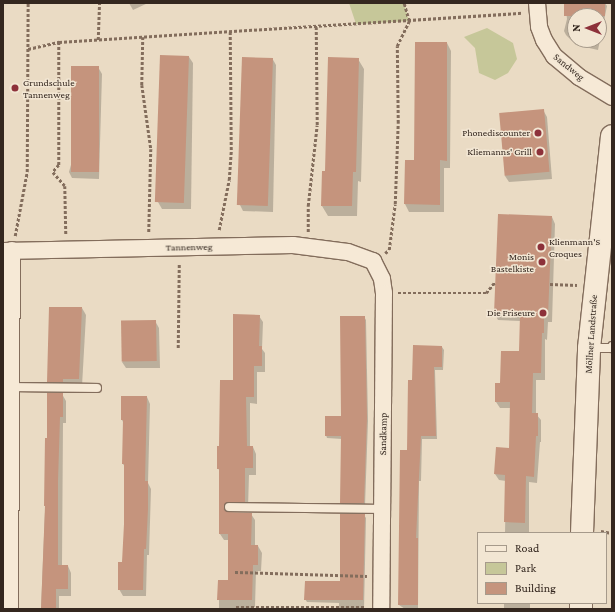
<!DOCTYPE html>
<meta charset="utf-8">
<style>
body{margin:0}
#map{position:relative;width:615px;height:612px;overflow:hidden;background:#eadbc4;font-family:"Crimson Pro",serif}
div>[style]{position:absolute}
.green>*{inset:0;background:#c6c799}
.shadow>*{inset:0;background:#0003;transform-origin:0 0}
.building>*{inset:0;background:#c5947d;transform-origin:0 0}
.path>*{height:2.5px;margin-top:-1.25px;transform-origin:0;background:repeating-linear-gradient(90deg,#836d5c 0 3px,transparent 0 5px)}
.roads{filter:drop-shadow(1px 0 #836d5c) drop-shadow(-1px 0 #836d5c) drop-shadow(0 1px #836d5c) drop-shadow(0 -1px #836d5c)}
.service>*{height:8px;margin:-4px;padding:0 4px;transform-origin:4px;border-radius:4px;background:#f6e9d6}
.minor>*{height:16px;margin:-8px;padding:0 8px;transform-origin:8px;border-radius:8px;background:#f6e9d6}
.secondary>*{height:22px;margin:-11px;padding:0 11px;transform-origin:11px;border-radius:11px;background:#f6e9d6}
.dots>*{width:11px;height:11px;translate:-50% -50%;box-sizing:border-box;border:2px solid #f2e6d3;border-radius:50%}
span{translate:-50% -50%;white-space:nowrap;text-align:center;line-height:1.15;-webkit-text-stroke:3px #f2e6d3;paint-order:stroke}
.street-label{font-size:10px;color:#34271f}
.poi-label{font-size:10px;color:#34271f}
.left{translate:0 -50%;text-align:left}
.right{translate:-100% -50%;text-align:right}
.frame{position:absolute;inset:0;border:4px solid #34271f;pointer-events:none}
.legend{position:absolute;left:477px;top:532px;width:130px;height:72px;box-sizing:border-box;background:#f2e6d3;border:1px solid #a69a8b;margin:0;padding:5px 7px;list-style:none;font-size:12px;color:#34271f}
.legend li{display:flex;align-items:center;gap:8px;height:20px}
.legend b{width:20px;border:1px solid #a69a8b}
.north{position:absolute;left:567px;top:8px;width:40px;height:40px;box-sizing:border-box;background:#f2e6d3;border:1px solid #a69a8b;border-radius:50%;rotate:270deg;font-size:11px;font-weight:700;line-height:16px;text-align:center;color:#34271f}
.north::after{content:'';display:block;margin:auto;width:14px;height:18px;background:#8d313a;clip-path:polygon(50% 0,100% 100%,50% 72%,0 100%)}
</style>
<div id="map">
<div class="green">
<div style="clip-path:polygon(349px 3px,404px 3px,409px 21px,356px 24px)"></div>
<div style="clip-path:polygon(487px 28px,513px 43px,517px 59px,508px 73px,495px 80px,479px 73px,475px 48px,464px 37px)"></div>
</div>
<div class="shadow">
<div style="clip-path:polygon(129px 3px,148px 3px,133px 10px)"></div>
<div style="clip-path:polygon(evenodd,565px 3px,605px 3px,607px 6px,598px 50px,576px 45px,566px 35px,564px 31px,567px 19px,565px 3px,575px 16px,599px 16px,599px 40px,575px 40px,575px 16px)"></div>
<div style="clip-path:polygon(447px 43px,451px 51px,450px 168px,444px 168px,444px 212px,409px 212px,405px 204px)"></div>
<div style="clip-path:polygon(161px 56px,189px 57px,193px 63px,191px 209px,162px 209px,158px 202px)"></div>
<div style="clip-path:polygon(272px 58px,276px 65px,273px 212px,243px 211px,240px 205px)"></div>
<div style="clip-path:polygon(358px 59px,364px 69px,361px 182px,358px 181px,357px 216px,328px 216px,322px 206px,326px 172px)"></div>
<div style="clip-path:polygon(98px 67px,102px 74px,99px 179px,72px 178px,69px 172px)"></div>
<div style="clip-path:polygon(543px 110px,547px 117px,552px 179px,509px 182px,505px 176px)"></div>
<div style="clip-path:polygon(552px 217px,555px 224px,552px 322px,548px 322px,547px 340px,545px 339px,545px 380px,536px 380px,536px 414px,541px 420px,541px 442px,540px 442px,537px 483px,529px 482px,529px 533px,505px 533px,506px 481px,499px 480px,495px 474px,510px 449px,511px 408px,500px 408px,496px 402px,501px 384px,520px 352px,521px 321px,498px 320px,495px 314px)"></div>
<div style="clip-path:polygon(82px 308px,86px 315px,82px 386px,52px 388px,48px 382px)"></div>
<div style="clip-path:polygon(259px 316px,263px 322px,262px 349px,265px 353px,265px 372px,257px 372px,257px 404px,250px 403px,250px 447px,253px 447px,256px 454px,256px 475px,249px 475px,248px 508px,233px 508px,227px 513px,251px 514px,255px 520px,255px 546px,258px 546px,262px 553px,261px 571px,256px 571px,255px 607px,251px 607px,251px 609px,219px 609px,219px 581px,229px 581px,229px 540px,224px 540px,220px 534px,220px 472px,218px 468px,220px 447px,234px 381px)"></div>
<div style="clip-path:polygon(364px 317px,366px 320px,368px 421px,365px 506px,343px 506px,341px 503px,342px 439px,327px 438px,326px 435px,342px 418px)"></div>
<div style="clip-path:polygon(155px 321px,159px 328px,160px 368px,126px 368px,122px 362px)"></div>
<div style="clip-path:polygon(442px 347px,444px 350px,443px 370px,435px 370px,437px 439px,422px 439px,421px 481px,419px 481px,418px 609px,405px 609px,399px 605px,413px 381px)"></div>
<div style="clip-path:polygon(62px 394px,66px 401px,66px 423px,63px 423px,62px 566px,68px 566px,71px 573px,71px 596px,59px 596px,59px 609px,41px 609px,48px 439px)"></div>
<div style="clip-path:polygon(147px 397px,150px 404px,148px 483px,151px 489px,149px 555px,147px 555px,146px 596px,123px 596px,119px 589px,123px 563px,125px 524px,125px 467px,123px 464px,124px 424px,122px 420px)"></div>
<div style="clip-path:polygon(364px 515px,366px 518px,364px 609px,339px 609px,339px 603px,307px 602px,305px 599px,341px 582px)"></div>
<div style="left:504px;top:603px;width:26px;height:6px"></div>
</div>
<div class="building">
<div style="left:564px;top:3px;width:41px;height:13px"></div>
<div style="clip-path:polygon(415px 42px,447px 42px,447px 161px,440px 160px,440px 205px,404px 204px,405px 160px,414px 160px)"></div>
<div style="left:160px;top:55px;width:29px;height:147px;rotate:2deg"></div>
<div style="left:242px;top:57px;width:31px;height:148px;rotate:2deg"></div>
<div style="clip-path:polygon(328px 57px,359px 58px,356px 172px,353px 172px,352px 206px,321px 206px,322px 171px,325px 171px)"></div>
<div style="left:71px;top:66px;width:28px;height:106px"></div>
<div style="left:544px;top:109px;width:63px;height:45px;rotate:85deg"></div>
<div style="clip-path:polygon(498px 214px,552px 216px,548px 316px,544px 316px,544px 333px,542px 333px,541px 373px,533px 373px,532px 413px,538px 413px,538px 436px,536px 436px,534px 477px,526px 476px,525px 523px,504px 522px,505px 475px,494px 474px,496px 447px,509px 448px,510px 402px,495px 402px,495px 383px,500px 383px,501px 351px,519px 351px,520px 315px,494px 314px)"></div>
<div style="clip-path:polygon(49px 307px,82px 307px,79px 379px,63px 379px,63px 382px,47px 382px)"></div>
<div style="clip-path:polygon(233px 314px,260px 315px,259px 346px,262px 346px,262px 366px,254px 366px,254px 397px,246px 397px,247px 446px,253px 446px,253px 468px,245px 468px,245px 502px,229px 502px,224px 507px,224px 510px,229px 512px,252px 513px,251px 545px,258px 545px,258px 565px,253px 565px,252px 600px,217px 600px,218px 580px,228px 580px,228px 534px,219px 534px,219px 469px,217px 469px,217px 446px,219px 446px,220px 380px,233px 380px)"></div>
<div style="clip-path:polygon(340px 316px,365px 316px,367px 417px,364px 503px,340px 503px,341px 436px,325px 436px,325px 416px,341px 416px)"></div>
<div style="left:156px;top:320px;width:41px;height:35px;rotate:89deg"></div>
<div style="clip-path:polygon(413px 345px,442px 346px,442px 367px,434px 367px,436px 436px,421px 436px,416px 538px,418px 538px,418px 605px,398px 605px,400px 450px,407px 450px,408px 380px,412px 380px)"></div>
<div style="clip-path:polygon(47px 393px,63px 393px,63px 417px,60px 417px,58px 481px,58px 565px,68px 565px,68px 589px,56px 589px,56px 609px,41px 609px,45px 506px,44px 506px,45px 438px,47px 438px)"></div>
<div style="clip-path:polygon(121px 396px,147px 396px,145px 481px,148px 481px,148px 509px,146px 549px,144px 549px,143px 590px,118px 590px,118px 562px,122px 562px,124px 524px,124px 464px,122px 464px,123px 420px,121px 420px)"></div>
<div style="clip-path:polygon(340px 514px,365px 514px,363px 600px,304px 600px,305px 581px,340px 581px)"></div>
</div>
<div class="path">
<div style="left:143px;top:37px;width:48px;rotate:91.2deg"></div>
<div style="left:142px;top:85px;width:65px;rotate:82deg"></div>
<div style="left:151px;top:149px;width:83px;rotate:91.4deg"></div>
<div style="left:98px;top:40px;width:37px;rotate:-88deg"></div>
<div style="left:59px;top:42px;width:123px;rotate:90deg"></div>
<div style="left:59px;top:165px;width:9px;rotate:131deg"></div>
<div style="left:53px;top:172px;width:18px;rotate:49deg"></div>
<div style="left:65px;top:186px;width:48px;rotate:88.8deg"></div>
<div style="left:28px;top:49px;width:32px;rotate:-13deg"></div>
<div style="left:59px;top:42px;width:464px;rotate:-3.6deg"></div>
<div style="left:219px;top:230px;width:51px;rotate:-78.7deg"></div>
<div style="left:229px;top:180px;width:30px;rotate:-86deg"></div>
<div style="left:231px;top:150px;width:118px;rotate:-90.5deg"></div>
<div style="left:308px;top:232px;width:26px;rotate:-90deg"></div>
<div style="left:308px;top:206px;width:81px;rotate:-83.7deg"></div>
<div style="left:317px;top:125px;width:98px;rotate:-90.6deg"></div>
<div style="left:15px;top:236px;width:65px;rotate:-79.4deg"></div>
<div style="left:27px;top:172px;width:169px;rotate:-89.7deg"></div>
<div style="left:385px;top:253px;width:5px;rotate:-37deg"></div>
<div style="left:389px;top:250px;width:46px;rotate:-82.6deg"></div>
<div style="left:395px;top:204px;width:81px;rotate:-87.9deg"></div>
<div style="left:398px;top:123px;width:77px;rotate:-90.7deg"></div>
<div style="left:397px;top:46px;width:28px;rotate:-64deg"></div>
<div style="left:409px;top:21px;width:19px;rotate:-106deg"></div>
<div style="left:550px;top:284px;width:27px;rotate:2deg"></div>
<div style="left:398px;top:293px;width:88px"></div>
<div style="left:486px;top:293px;width:14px;rotate:-51deg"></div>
<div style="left:178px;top:348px;width:85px;rotate:-89.3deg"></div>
<div style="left:601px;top:531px;width:11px;rotate:10deg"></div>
<div style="left:235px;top:572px;width:132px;rotate:1.7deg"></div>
<div style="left:236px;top:607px;width:130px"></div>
</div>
<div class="roads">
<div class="service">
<div style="left:590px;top:348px;width:21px"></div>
<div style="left:611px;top:348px;width:2px;rotate:-63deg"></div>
<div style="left:11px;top:387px;width:86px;rotate:0.7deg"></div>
<div style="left:229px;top:507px;width:153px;rotate:0.7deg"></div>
</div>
<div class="minor">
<div style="left:537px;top:3px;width:24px;rotate:85deg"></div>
<div style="left:539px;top:27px;width:14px;rotate:69deg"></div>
<div style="left:544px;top:40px;width:19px;rotate:58deg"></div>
<div style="left:554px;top:56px;width:33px;rotate:40deg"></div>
<div style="left:579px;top:77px;width:39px;rotate:31deg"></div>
<div style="left:3px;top:251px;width:290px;rotate:-1.2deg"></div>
<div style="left:293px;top:245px;width:55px;rotate:7.3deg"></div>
<div style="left:348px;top:252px;width:27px;rotate:20deg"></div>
<div style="left:373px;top:261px;width:20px;rotate:63deg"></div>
<div style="left:382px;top:279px;width:14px;rotate:82deg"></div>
<div style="left:384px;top:293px;width:316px;rotate:90.5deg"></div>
<div style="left:10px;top:609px;width:359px;rotate:-89.7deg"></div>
</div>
<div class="secondary">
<div style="left:582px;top:533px;width:185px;rotate:-87.8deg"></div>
<div style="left:589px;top:348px;width:213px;rotate:-83.8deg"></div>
<div style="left:581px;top:609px;width:6px;rotate:-90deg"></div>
</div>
</div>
<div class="dots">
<div style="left:15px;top:88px;background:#8d313a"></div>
<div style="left:538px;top:133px;background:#8d313a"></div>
<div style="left:540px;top:152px;background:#8d313a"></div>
<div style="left:541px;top:247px;background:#8d313a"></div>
<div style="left:542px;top:262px;background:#8d313a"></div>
<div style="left:543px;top:313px;background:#8d313a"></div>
</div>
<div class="street-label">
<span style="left:569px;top:67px;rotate:39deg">Sandweg</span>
<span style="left:189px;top:247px;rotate:-1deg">Tannenweg</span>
<span style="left:591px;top:334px;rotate:-86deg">Möllner Landstraße</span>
<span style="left:383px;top:434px;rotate:-89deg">Sandkamp</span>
</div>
<div class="poi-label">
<span class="left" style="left:23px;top:88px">Grundschule<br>Tannenweg</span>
<span class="right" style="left:530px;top:133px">Phonediscounter</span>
<span class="right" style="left:532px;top:152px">Kliemanns' Grill</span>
<span class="left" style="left:549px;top:247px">Klienmann'S<br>Croques</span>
<span class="right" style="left:534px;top:262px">Monis<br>Bastelkiste</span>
<span class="right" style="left:535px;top:313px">Die Friseure</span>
</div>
<div class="frame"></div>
<ul class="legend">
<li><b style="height:5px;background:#f6e9d6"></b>Road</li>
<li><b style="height:11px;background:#c6c799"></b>Park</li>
<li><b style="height:11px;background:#c5947d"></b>Building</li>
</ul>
<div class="north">N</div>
</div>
